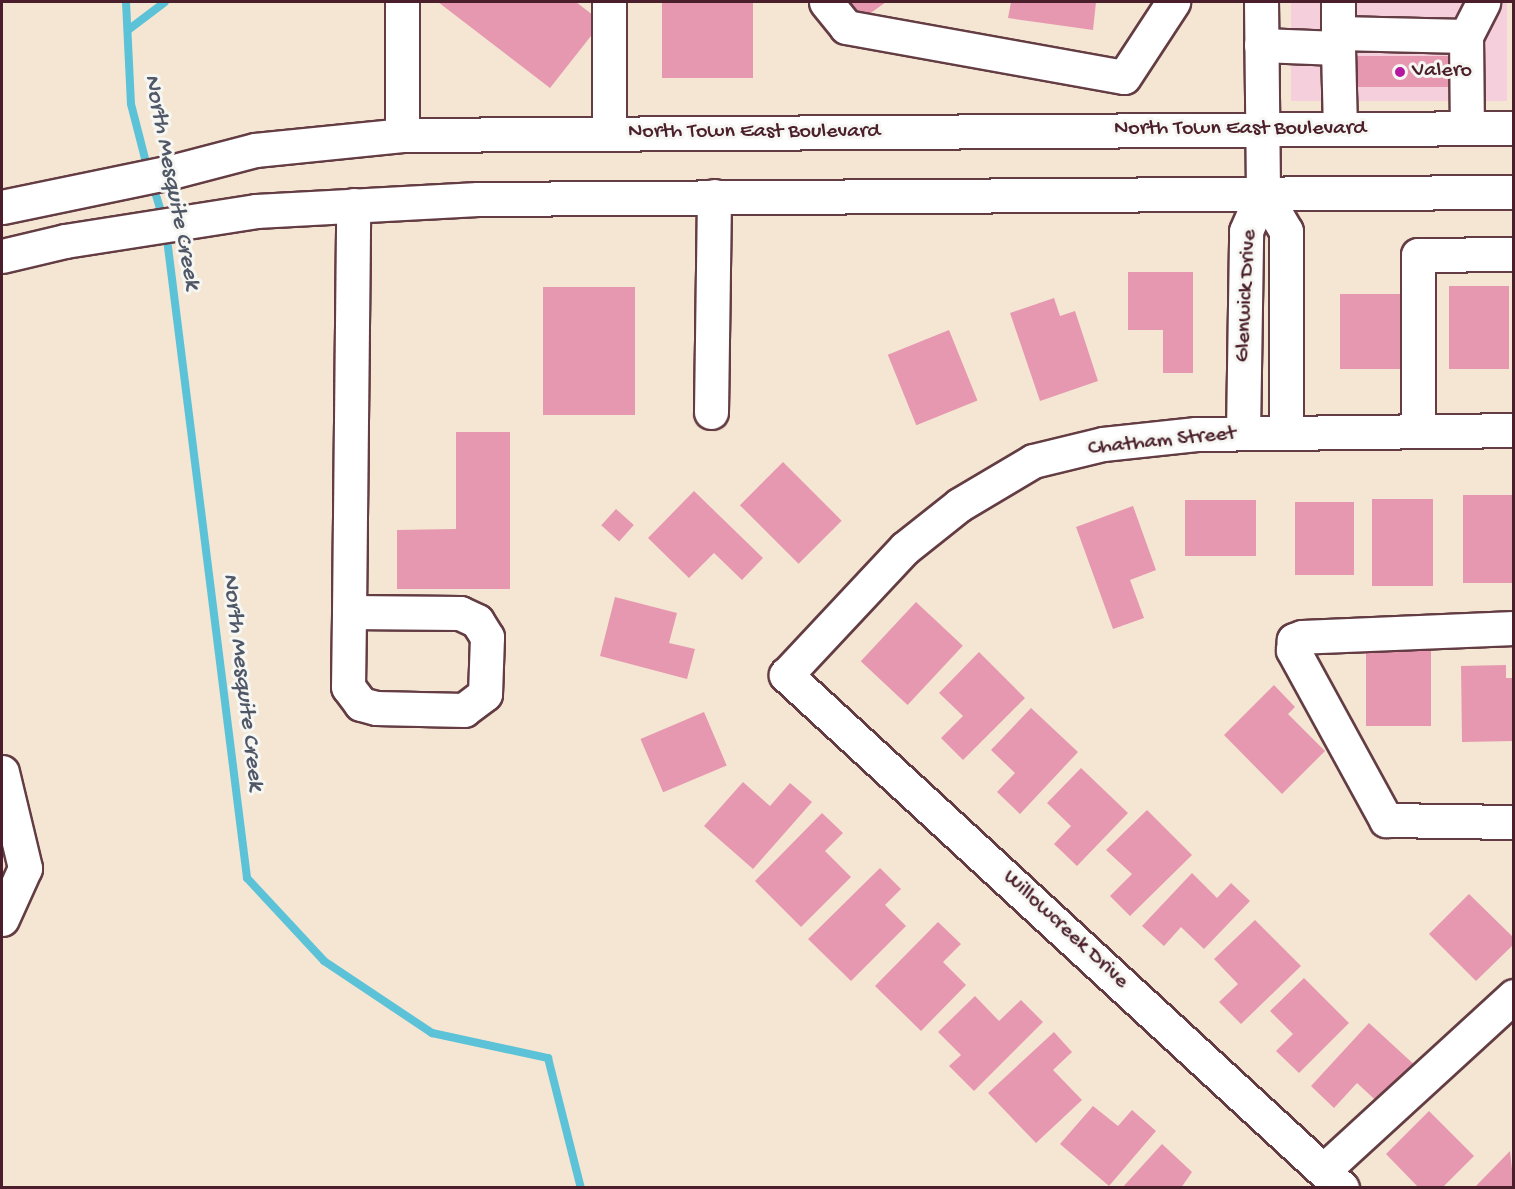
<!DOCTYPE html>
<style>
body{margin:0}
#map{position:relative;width:1515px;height:1189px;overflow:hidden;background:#f4e6d2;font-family:"Gochi Hand",sans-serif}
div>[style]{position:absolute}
.built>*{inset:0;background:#f5cfdb;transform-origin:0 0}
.stream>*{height:8px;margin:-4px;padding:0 4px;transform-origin:4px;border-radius:4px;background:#5bc2d8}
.building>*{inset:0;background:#e698b1;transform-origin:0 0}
.roads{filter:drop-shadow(2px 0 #643d44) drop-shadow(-2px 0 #643d44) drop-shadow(0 2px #643d44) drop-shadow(0 -2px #643d44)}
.minor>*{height:33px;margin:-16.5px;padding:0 16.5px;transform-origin:16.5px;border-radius:16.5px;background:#fff}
.major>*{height:33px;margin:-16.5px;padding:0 16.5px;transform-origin:16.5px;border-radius:16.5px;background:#fff}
.dots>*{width:16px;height:16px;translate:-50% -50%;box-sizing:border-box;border:3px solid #f6f6f2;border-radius:50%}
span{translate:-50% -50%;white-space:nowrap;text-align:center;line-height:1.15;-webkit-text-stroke:6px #f6f6f2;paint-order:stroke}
.poi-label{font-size:22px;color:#4a1f2b}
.left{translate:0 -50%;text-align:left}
.street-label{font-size:22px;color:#4a1f2b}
.water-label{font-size:24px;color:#505868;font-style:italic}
.frame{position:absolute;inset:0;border:3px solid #4a1f2b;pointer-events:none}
</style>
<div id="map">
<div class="built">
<div style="left:1291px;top:2px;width:216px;height:99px"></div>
</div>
<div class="stream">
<div style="left:126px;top:2px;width:102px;rotate:87.2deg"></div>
<div style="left:131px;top:104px;width:68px;rotate:75.6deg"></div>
<div style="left:128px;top:30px;width:46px;rotate:-37.1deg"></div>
<div style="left:152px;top:182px;width:39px;rotate:73deg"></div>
<div style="left:166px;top:231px;width:652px;rotate:82.86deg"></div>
<div style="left:247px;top:878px;width:113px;rotate:47.1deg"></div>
<div style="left:324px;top:961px;width:130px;rotate:33.7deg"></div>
<div style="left:432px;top:1033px;width:119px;rotate:12.2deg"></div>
<div style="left:548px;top:1058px;width:134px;rotate:75.8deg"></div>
</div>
<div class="building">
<div style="clip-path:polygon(438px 2px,576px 2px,602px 22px,550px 88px)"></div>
<div style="left:662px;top:2px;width:91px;height:76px"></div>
<div style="clip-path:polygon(847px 2px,886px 2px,861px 20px)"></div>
<div style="clip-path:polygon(1011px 2px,1096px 2px,1093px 30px,1008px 18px)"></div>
<div style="left:1350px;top:56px;width:100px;height:31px"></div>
<div style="clip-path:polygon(1128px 272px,1193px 272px,1193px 373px,1163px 373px,1163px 330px,1128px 330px)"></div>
<div style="left:1449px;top:286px;width:60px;height:83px"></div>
<div style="left:543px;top:287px;width:92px;height:128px"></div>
<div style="left:1340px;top:294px;width:61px;height:75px"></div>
<div style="clip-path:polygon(1054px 298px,1060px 316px,1075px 311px,1098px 381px,1040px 401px,1010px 313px)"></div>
<div style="left:949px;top:330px;width:76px;height:66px;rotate:68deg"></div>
<div style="clip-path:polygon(456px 432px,510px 432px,510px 589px,397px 589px,397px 530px,456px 529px)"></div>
<div style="left:783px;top:462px;width:83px;height:61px;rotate:45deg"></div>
<div style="clip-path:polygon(694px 491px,763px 558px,742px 580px,714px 553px,689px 578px,648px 538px)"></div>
<div style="left:1463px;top:495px;width:51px;height:88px"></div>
<div style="left:1372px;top:499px;width:61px;height:87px"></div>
<div style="left:1185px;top:500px;width:71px;height:56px"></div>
<div style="left:1295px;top:502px;width:59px;height:73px"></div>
<div style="clip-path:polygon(1133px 506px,1156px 570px,1130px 580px,1144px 618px,1113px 629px,1076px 527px)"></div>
<div style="left:616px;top:509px;width:24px;height:22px;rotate:42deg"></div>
<div style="clip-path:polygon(615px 597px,677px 613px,669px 643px,695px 649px,687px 679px,600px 656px)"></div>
<div style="left:916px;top:602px;width:64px;height:81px;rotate:43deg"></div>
<div style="left:1366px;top:646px;width:65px;height:80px"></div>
<div style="clip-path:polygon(979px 652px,1025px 698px,963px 760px,941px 738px,963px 716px,939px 693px)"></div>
<div style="clip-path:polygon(1506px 665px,1506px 678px,1514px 678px,1514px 741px,1462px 742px,1461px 666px)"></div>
<div style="clip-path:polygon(1274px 685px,1295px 707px,1288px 714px,1325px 751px,1282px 794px,1224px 735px)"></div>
<div style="clip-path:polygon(1031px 708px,1078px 752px,1020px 814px,997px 792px,1015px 773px,991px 750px)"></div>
<div style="left:704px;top:712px;width:58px;height:69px;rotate:67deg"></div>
<div style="clip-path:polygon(1081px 768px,1128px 813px,1077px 866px,1054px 844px,1071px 826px,1047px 803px)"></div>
<div style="clip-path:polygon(743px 782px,770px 806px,790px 783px,812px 802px,753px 869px,704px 826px)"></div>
<div style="clip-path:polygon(1147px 810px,1192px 855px,1130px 916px,1110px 896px,1132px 874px,1106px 850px)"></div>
<div style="clip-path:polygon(822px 813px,843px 833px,825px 851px,851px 877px,801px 927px,755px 881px)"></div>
<div style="clip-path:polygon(880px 868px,901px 889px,885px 905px,906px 926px,851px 981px,808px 939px)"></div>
<div style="clip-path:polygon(1192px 873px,1217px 898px,1231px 883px,1250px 901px,1204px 949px,1181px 927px,1164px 946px,1142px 926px)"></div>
<div style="clip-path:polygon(1469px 894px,1514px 938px,1514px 944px,1476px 981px,1429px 934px)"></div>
<div style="clip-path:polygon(1255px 920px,1301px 966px,1241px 1024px,1219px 1002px,1238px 984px,1214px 959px)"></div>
<div style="clip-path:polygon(938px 922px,961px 944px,943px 962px,966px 985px,921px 1031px,875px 986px)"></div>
<div style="clip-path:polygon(1304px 978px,1349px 1023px,1299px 1073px,1276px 1051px,1293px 1034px,1270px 1011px)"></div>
<div style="clip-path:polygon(975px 996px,999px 1021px,1021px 1000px,1043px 1022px,974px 1091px,949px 1066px,961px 1055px,938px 1032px)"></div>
<div style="clip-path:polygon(1369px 1023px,1419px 1069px,1383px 1107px,1357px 1083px,1334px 1108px,1311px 1086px)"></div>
<div style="clip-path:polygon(1054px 1032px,1072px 1052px,1053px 1070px,1082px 1100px,1036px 1143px,988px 1093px)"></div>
<div style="clip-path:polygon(1093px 1106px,1118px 1126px,1132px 1110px,1156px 1131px,1109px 1186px,1060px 1144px)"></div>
<div style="clip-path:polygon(1429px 1111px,1474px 1156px,1442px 1188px,1419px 1188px,1386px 1154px)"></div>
<div style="clip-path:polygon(1162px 1144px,1192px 1172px,1181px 1188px,1122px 1188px)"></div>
<div style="clip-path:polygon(1510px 1151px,1514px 1188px,1474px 1188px)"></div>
</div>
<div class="roads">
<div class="minor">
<div style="left:402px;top:2px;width:133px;rotate:90deg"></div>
<div style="left:826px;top:2px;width:32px;rotate:51deg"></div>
<div style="left:846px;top:27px;width:282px;rotate:10.2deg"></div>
<div style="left:1124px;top:77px;width:90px;rotate:-56.8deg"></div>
<div style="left:1338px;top:33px;width:128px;rotate:1.3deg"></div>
<div style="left:1466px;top:36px;width:92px;rotate:89.4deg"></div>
<div style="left:1466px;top:36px;width:38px;rotate:-63deg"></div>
<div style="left:1261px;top:45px;width:77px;rotate:2.2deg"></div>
<div style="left:1338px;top:48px;width:46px;rotate:-90deg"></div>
<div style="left:1338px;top:48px;width:81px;rotate:88.6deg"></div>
<div style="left:609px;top:134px;width:132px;rotate:-90deg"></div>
<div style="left:1263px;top:192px;width:45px;rotate:59.5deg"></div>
<div style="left:1286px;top:231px;width:202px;rotate:90deg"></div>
<div style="left:711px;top:412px;width:216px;rotate:-89.2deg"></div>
<div style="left:1418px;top:431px;width:176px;rotate:-90deg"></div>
<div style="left:1418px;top:255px;width:96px;rotate:-0.6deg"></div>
<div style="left:1243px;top:433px;width:202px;rotate:-89.1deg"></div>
<div style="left:1246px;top:231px;width:43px;rotate:-66.4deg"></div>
<div style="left:1263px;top:192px;width:190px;rotate:-90.6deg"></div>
<div style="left:349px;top:612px;width:111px;rotate:0.5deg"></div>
<div style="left:460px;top:613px;width:19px;rotate:25deg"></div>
<div style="left:477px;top:621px;width:19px;rotate:58deg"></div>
<div style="left:487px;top:637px;width:57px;rotate:92deg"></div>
<div style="left:485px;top:694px;width:26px;rotate:143deg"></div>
<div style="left:464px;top:710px;width:88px;rotate:-178.7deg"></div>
<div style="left:376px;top:708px;width:16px;rotate:-165deg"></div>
<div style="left:361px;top:704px;width:21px;rotate:-127deg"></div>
<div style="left:348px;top:687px;width:75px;rotate:-89.2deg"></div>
<div style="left:349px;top:612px;width:407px;rotate:-89.4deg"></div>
<div style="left:1514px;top:628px;width:212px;rotate:177.6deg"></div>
<div style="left:1302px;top:637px;width:9px;rotate:159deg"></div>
<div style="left:1294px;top:640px;width:10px;rotate:96deg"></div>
<div style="left:1293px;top:650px;width:194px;rotate:61.3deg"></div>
<div style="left:1386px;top:820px;width:128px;rotate:0.9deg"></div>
<div style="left:2px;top:772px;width:99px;rotate:76.5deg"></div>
<div style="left:25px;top:868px;width:56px;rotate:114.3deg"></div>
<div style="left:1325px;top:1169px;width:256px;rotate:-42.5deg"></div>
<div style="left:1342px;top:1188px;width:757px;rotate:-137.3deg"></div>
<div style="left:786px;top:675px;width:174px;rotate:-46.9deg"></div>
<div style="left:905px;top:548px;width:69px;rotate:-38.5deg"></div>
<div style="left:959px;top:505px;width:86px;rotate:-30.7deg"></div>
<div style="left:1033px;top:461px;width:72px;rotate:-13.7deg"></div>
<div style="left:1103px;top:444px;width:94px;rotate:-6.1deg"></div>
<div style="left:1196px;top:434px;width:318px;rotate:-0.7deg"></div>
</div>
<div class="major">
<div style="left:2px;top:207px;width:173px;rotate:-11.7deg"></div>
<div style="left:171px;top:172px;width:87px;rotate:-14.7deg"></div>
<div style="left:255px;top:150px;width:148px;rotate:-5.8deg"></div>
<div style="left:402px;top:135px;width:1112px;rotate:-0.36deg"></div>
<div style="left:2px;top:256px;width:65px;rotate:-13.4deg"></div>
<div style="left:65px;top:241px;width:193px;rotate:-8.9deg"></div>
<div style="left:256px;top:211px;width:222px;rotate:-3.1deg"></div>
<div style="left:478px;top:199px;width:1036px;rotate:-0.39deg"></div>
</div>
</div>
<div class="dots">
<div style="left:1400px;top:72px;background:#b5179e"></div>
</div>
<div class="poi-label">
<span class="left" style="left:1412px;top:72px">Valero</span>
</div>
<div class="street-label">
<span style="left:1240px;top:130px">North Town East Boulevard</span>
<span style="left:754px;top:133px">North Town East Boulevard</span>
<span style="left:1247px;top:296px;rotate:-87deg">Glenwick Drive</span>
<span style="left:1162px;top:442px;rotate:-6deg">Chatham Street</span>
<span style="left:1065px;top:930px;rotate:43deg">Willowcreek Drive</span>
</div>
<div class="water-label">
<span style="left:171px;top:182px;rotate:79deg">North Mesquite Creek</span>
<span style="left:242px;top:682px;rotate:83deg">North Mesquite Creek</span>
</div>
<div class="frame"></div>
</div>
